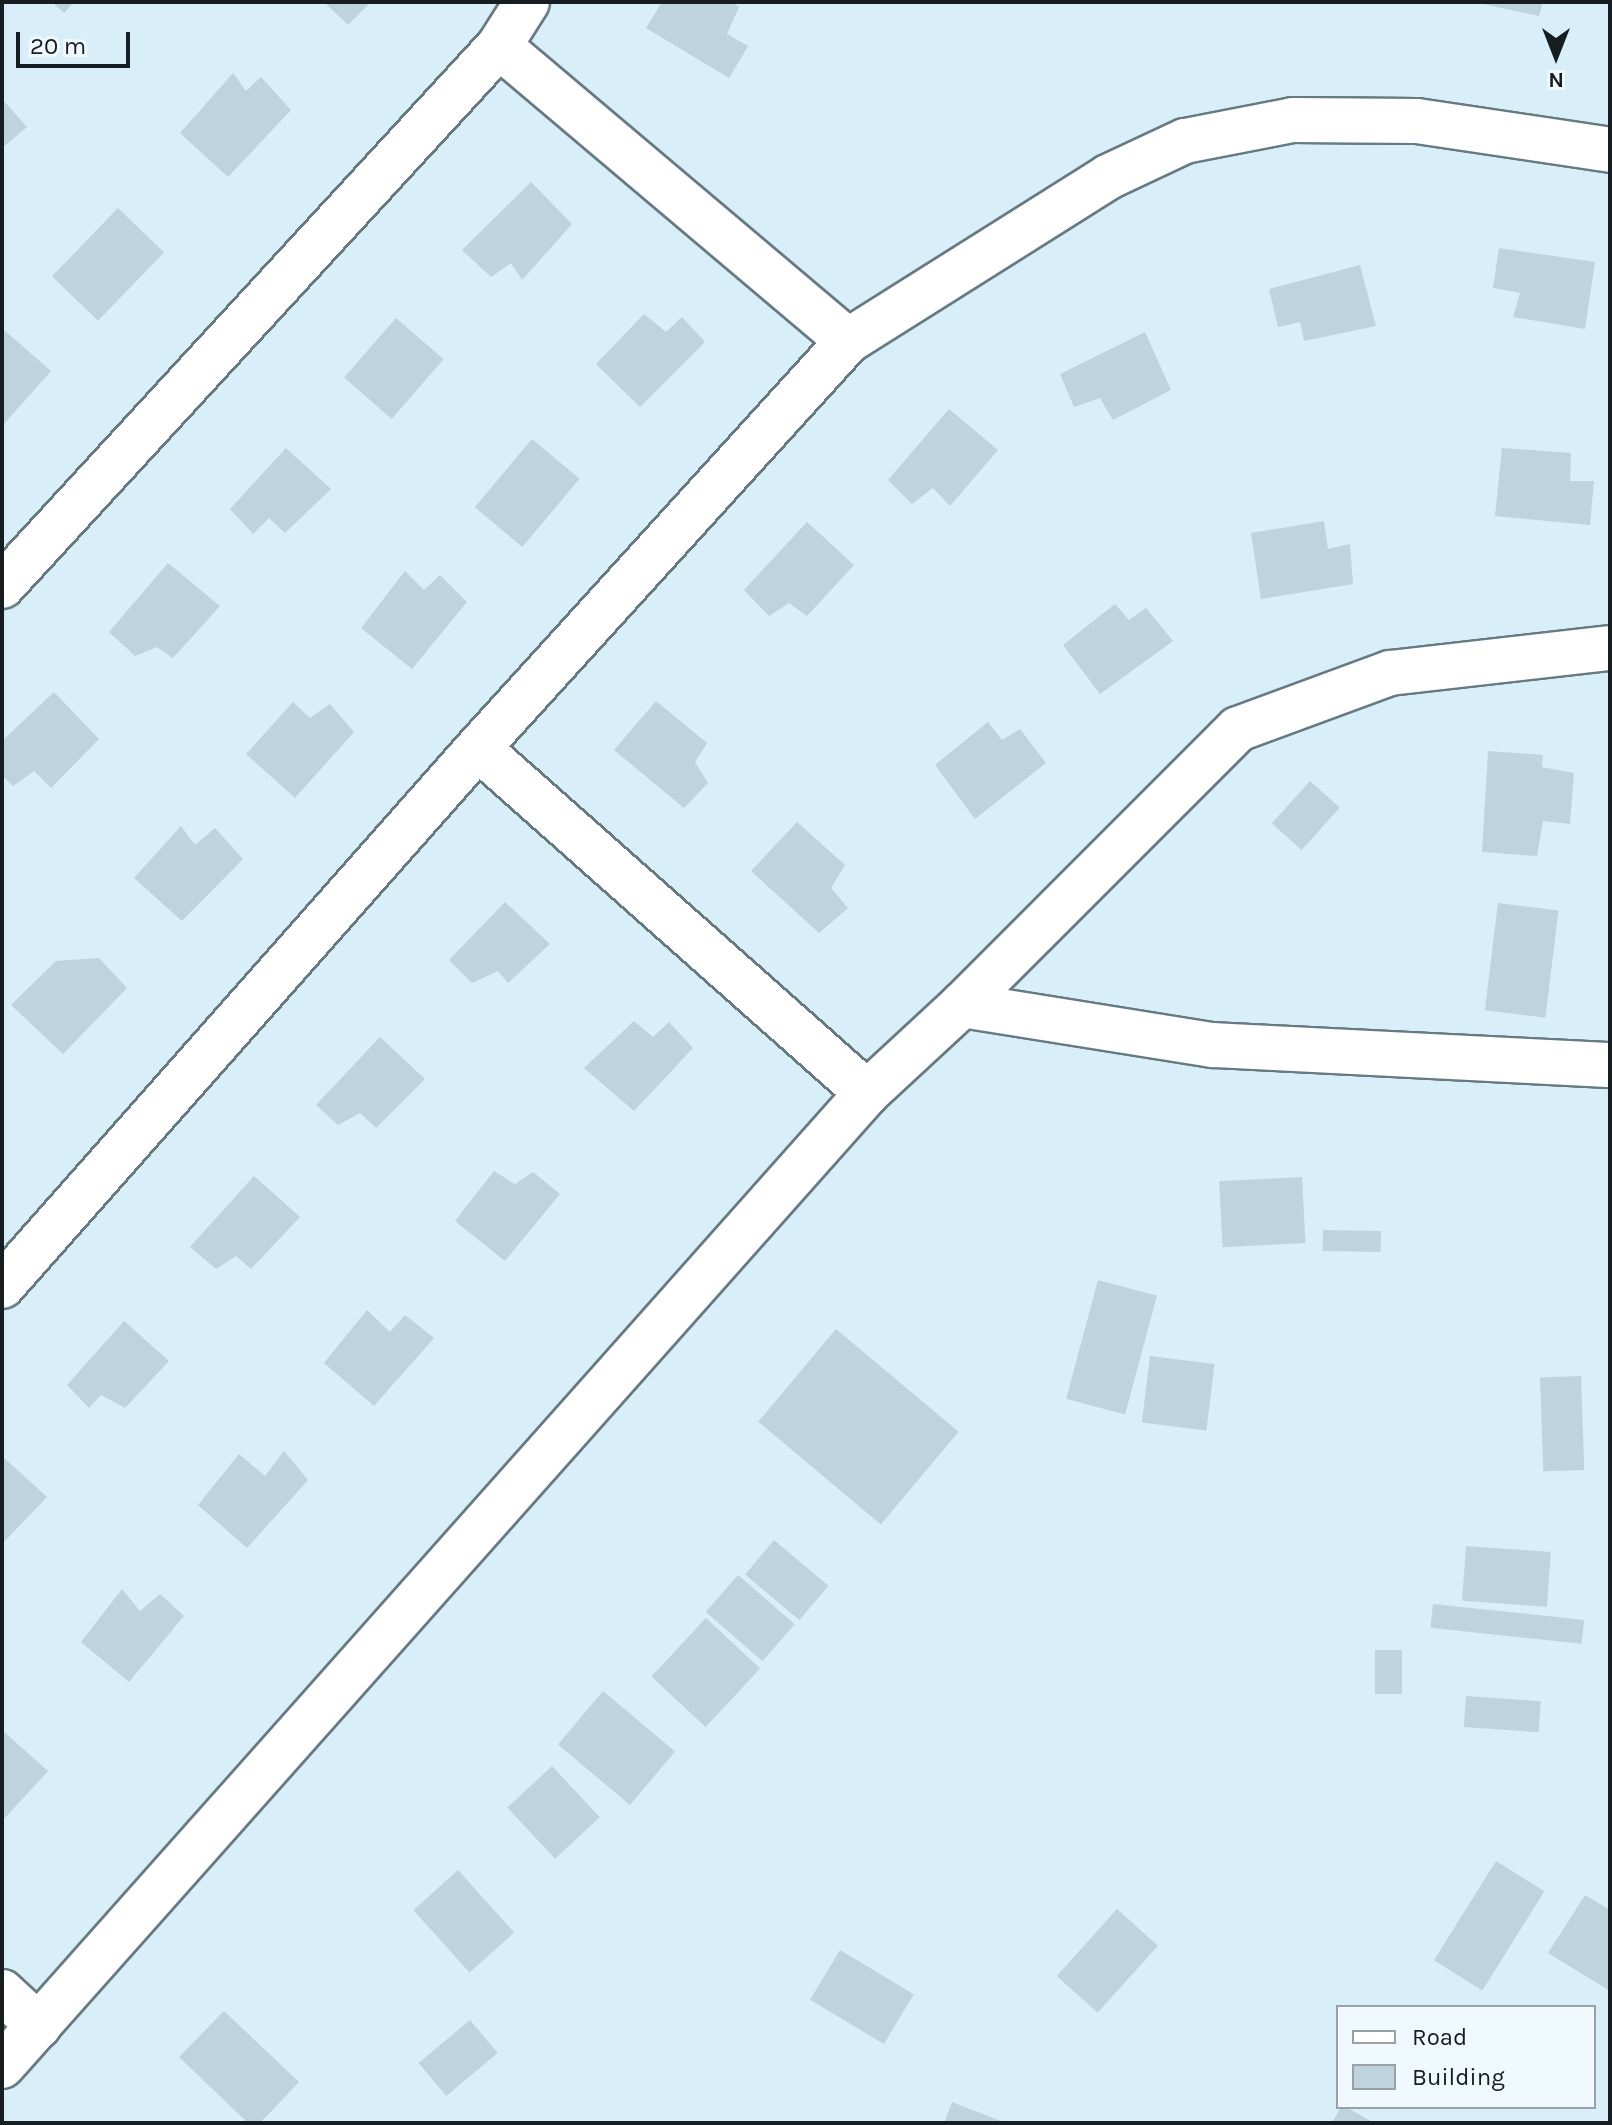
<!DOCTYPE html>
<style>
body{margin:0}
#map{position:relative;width:1612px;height:2125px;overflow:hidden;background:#d8eef8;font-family:Karla,sans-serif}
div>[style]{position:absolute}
.building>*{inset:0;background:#bdd3dd;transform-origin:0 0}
.roads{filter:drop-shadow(2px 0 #667a82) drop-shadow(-2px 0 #667a82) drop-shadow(0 2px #667a82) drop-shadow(0 -2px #667a82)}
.street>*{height:44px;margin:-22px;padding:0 22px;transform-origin:22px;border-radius:22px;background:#fff}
span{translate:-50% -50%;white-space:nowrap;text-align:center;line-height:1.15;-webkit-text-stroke:7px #f0f9fd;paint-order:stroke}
.frame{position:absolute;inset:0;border:4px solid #161e22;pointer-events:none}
.legend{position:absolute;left:1336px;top:2005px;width:260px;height:104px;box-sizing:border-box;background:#f0f9fd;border:2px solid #99a1a5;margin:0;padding:10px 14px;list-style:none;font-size:24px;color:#161e22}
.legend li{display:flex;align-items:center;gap:16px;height:40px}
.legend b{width:40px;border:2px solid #99a1a5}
.north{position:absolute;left:1516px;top:16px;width:80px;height:80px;-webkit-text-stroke:6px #f0f9fd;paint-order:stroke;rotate:180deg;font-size:22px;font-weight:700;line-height:32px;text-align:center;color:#161e22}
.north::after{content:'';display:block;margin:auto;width:28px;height:36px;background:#161e22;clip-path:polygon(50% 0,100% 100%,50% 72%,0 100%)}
.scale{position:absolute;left:16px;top:32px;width:114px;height:36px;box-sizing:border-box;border:4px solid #161e22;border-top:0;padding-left:10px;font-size:24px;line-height:28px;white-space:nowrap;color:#161e22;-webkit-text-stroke:6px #f0f9fd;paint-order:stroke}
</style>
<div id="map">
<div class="building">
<div style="clip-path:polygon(52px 2px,74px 2px,64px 13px)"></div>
<div style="clip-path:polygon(324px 2px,371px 2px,348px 25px)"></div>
<div style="clip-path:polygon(662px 2px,731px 2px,739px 7px,727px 34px,748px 46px,729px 78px,646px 28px)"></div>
<div style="clip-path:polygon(1474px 2px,1543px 2px,1539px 16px)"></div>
<div style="clip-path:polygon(233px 73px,246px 91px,261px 77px,291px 110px,228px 177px,180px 133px)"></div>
<div style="clip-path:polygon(2px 99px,27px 127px,2px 148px)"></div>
<div style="clip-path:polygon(531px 182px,572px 224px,522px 280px,511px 263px,491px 277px,462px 250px)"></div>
<div style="left:118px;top:208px;width:64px;height:95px;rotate:44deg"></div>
<div style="clip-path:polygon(1499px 248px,1595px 262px,1585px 329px,1513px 317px,1520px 293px,1493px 288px)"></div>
<div style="clip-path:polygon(1360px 265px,1376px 326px,1304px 341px,1300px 322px,1278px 327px,1269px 289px)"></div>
<div style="clip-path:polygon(644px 314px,666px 332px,682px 317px,705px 342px,640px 407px,596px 364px)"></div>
<div style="left:396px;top:318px;width:63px;height:79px;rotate:41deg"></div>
<div style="clip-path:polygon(4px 330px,51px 371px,2px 426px,2px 332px)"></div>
<div style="clip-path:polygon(1145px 332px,1171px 390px,1113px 420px,1100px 398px,1074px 407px,1060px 374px)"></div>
<div style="clip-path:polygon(949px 409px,998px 450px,950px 506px,933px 488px,912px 504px,888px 480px)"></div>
<div style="left:532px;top:439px;width:62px;height:89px;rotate:40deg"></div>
<div style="clip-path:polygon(286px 448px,331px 489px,285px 533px,269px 518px,253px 534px,230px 509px)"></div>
<div style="clip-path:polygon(1502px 448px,1571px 453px,1570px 481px,1594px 481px,1590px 525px,1495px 516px)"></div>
<div style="clip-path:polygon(1324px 521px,1328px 549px,1350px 544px,1353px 584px,1261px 599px,1251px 533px)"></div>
<div style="clip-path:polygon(807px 522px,854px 565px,807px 616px,789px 603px,769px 616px,744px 590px)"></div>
<div style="clip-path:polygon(168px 563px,220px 606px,173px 658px,157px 647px,135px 656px,109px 632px)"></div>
<div style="clip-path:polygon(405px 571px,424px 590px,440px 575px,467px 602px,412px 669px,361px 628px)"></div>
<div style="clip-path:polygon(1115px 604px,1129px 620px,1146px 608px,1173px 641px,1100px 694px,1063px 645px)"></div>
<div style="clip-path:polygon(54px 692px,99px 739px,51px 788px,34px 771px,13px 786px,2px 775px,2px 741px)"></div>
<div style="clip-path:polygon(656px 701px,707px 743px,695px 762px,708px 783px,684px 808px,614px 750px)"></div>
<div style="clip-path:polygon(293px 702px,310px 718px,330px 704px,354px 732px,295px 798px,246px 754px)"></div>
<div style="clip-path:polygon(988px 722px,1002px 740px,1020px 729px,1046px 763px,975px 819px,935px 765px)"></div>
<div style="clip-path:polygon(1488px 751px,1543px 755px,1542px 767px,1574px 773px,1570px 824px,1543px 821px,1537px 856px,1482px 852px)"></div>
<div style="left:1310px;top:781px;width:40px;height:57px;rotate:42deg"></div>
<div style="clip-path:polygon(797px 822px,845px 865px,831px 888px,848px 908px,819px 933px,751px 871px)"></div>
<div style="clip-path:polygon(181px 826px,195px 845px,215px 828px,243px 859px,182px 921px,134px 878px)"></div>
<div style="clip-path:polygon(505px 902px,550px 944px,508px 983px,498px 971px,472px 983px,449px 960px)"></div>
<div style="left:1498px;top:903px;width:61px;height:108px;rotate:7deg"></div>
<div style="clip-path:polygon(99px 958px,127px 988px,63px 1054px,11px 1005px,56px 961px)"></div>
<div style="clip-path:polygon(634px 1021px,653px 1037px,669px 1022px,693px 1048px,634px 1111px,584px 1068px)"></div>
<div style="clip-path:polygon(380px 1037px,425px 1079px,376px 1128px,360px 1113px,338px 1125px,316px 1105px)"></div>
<div style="clip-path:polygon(494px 1171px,515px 1184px,533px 1172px,560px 1194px,505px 1261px,455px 1221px)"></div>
<div style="clip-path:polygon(254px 1176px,300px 1217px,251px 1269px,236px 1256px,216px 1269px,190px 1247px)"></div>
<div style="left:1302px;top:1177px;width:66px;height:83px;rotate:87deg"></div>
<div style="left:1323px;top:1230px;width:58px;height:21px;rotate:1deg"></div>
<div style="left:1098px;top:1280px;width:61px;height:123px;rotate:15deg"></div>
<div style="clip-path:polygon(367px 1310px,390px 1332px,405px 1315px,434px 1338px,374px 1406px,324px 1363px)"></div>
<div style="clip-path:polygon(124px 1321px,169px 1361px,125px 1408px,101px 1395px,89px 1408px,67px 1385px)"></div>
<div style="left:836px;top:1329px;width:160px;height:121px;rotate:40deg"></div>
<div style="left:1150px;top:1356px;width:65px;height:67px;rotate:7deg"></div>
<div style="left:1581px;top:1376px;width:94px;height:41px;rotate:88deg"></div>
<div style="clip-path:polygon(284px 1451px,308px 1480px,247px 1548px,198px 1505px,239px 1454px,265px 1476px)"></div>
<div style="clip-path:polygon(2px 1456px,47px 1497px,2px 1544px)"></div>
<div style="left:774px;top:1540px;width:71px;height:45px;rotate:40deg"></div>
<div style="left:1466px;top:1546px;width:85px;height:55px;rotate:4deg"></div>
<div style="left:738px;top:1575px;width:75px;height:49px;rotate:41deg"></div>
<div style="clip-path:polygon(122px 1589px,140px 1611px,160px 1594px,184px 1616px,129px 1682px,81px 1642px)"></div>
<div style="left:1433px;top:1604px;width:152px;height:24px;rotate:6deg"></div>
<div style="left:706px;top:1618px;width:74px;height:80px;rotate:43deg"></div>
<div style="left:1375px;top:1650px;width:27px;height:44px"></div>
<div style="left:603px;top:1691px;width:94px;height:70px;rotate:40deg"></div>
<div style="left:1466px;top:1696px;width:75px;height:31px;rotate:4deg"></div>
<div style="clip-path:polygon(2px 1730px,48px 1771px,2px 1821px)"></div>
<div style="left:552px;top:1766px;width:70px;height:61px;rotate:47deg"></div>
<div style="left:1496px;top:1861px;width:57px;height:117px;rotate:32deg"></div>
<div style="left:458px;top:1870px;width:84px;height:60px;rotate:48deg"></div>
<div style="clip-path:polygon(1585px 1895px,1610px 1910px,1610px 1991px,1548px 1953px)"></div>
<div style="left:1117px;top:1909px;width:55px;height:90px;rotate:42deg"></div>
<div style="left:840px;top:1950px;width:86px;height:58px;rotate:31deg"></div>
<div style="clip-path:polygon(224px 2011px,299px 2082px,260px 2123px,248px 2123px,179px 2057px)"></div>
<div style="left:470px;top:2020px;width:43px;height:67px;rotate:50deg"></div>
<div style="clip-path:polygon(952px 2102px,1006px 2123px,944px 2123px)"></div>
<div style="clip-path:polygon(1341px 2107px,1346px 2107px,1374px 2123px,1332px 2123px)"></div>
</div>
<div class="roads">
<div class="street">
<div style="left:499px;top:46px;width:457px;rotate:40.2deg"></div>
<div style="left:2px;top:586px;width:734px;rotate:-47.37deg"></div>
<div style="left:499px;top:46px;width:52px;rotate:-57.5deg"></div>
<div style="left:478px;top:748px;width:520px;rotate:41.57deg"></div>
<div style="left:962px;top:1005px;width:254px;rotate:9.1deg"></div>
<div style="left:1213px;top:1045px;width:398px;rotate:2.9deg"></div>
<div style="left:2px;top:1286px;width:718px;rotate:-48.5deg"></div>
<div style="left:478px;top:748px;width:550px;rotate:-47.73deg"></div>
<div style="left:848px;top:341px;width:307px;rotate:-32.2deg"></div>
<div style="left:1108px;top:177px;width:85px;rotate:-25.1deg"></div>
<div style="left:1185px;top:141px;width:110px;rotate:-11deg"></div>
<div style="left:1293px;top:120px;width:124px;rotate:0.5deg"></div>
<div style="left:1417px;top:121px;width:195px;rotate:8.5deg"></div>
<div style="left:2px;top:1992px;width:50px;rotate:42.6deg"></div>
<div style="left:2px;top:2066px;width:1302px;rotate:-48.36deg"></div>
<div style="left:867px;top:1093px;width:129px;rotate:-42.8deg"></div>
<div style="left:962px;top:1005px;width:390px;rotate:-45deg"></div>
<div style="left:1238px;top:729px;width:162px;rotate:-20.2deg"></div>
<div style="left:1390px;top:673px;width:221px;rotate:-6.5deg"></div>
</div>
</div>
<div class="frame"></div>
<ul class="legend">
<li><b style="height:10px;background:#fff"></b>Road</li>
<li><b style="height:22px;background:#bdd3dd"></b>Building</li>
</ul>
<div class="north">N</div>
<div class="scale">20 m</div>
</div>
